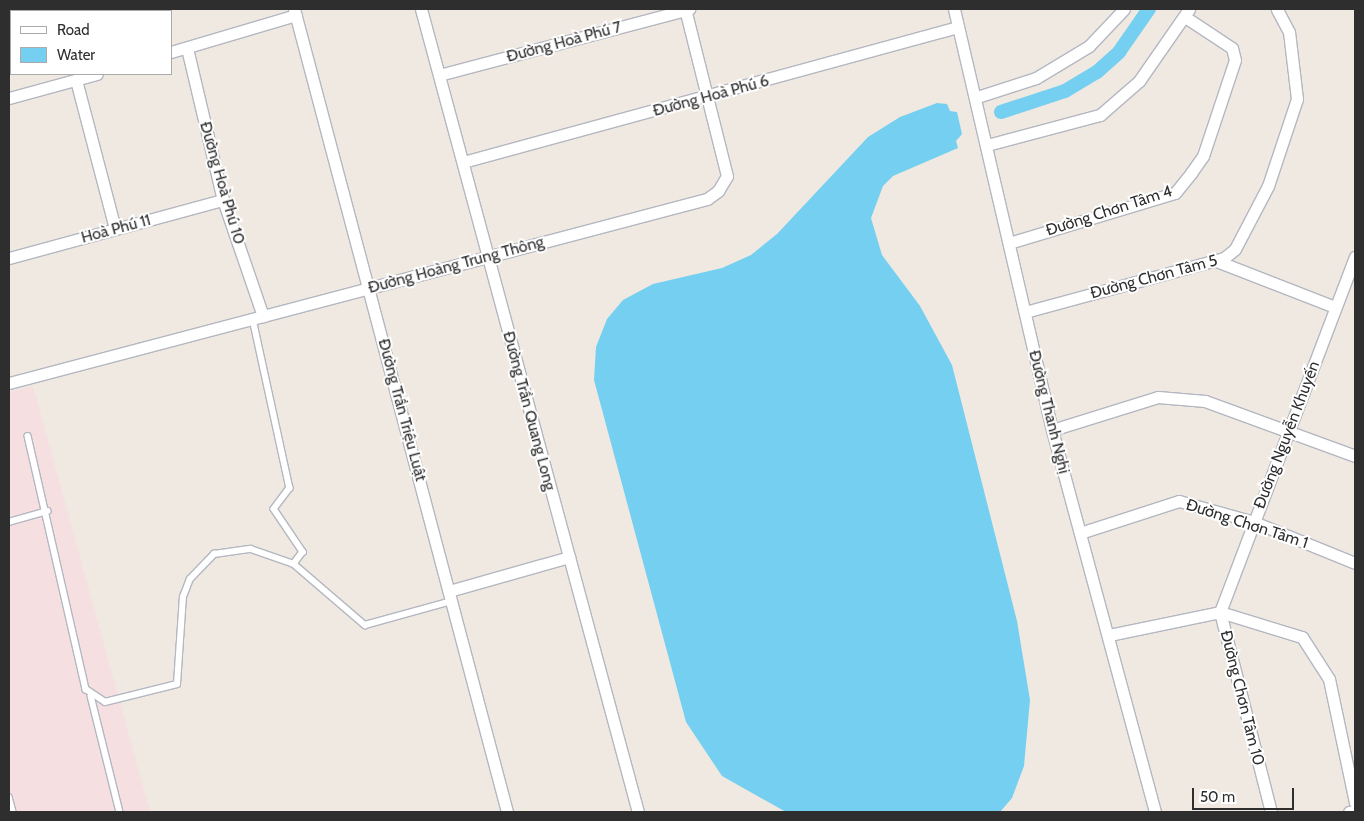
<!DOCTYPE html>
<meta charset="utf-8">
<style>
body{margin:0}
#map{position:relative;width:1364px;height:821px;overflow:hidden;background:#efe9e1;font-family:Cabin,sans-serif}
div>[style]{position:absolute}
.medical>*{inset:0;background:#f5dfe0}
.water>*{inset:0;background:#75cff0}
.canal>*{height:14px;margin:-7px;padding:0 7px;transform-origin:7px;border-radius:7px;background:#75cff0}
.roads{filter:drop-shadow(1px 0 #b4b7c1) drop-shadow(-1px 0 #b4b7c1) drop-shadow(0 1px #b4b7c1) drop-shadow(0 -1px #b4b7c1)}
.service>*{height:5.5px;margin:-2.75px;padding:0 2.75px;transform-origin:2.75px;border-radius:2.75px;background:#fff}
.minor>*{height:11px;margin:-5.5px;padding:0 5.5px;transform-origin:5.5px;border-radius:5.5px;background:#fff}
span{translate:-50% -50%;white-space:nowrap;text-align:center;line-height:1.15;-webkit-text-stroke:4px #fff;paint-order:stroke}
.street-label{font-size:16px;color:#2e2e2e}
.frame{position:absolute;inset:0;border:10px solid #2e2e2e;pointer-events:none}
.legend{position:absolute;left:10px;top:10px;width:162px;height:65px;box-sizing:border-box;background:#fff;border:1px solid #ababab;margin:0;padding:6px 9px;list-style:none;font-size:15px;color:#2e2e2e}
.legend li{display:flex;align-items:center;gap:10px;height:25px}
.legend b{width:25px;border:1px solid #ababab}
.scale{position:absolute;left:1192px;top:788px;width:102px;height:22px;box-sizing:border-box;border:2px solid #2e2e2e;border-top:0;padding-left:6px;font-size:15px;line-height:18px;white-space:nowrap;color:#2e2e2e;-webkit-text-stroke:4px #fff;paint-order:stroke}
</style>
<div id="map">
<div class="medical">
<div style="clip-path:polygon(33px 386px,150px 812px,9px 812px,9px 392px)"></div>
</div>
<div class="water">
<div style="clip-path:polygon(937px 103px,947px 104px,950px 111px,957px 112px,962px 134px,956px 141px,958px 148px,893px 176px,883px 186px,871px 218px,882px 255px,920px 306px,952px 365px,1017px 621px,1030px 700px,1024px 766px,1012px 798px,1000px 812px,786px 812px,722px 776px,686px 722px,594px 380px,596px 347px,607px 319px,623px 300px,653px 284px,722px 268px,751px 255px,777px 234px,868px 137px,900px 117px)"></div>
</div>
<div class="canal">
<div style="left:1001px;top:112px;width:67px;rotate:-18.2deg"></div>
<div style="left:1065px;top:91px;width:37px;rotate:-31deg"></div>
<div style="left:1097px;top:72px;width:30px;rotate:-42deg"></div>
<div style="left:1119px;top:52px;width:52px;rotate:-55.1deg"></div>
</div>
<div class="roads">
<div class="service">
<div style="left:253px;top:319px;width:173px;rotate:77.7deg"></div>
<div style="left:290px;top:488px;width:26px;rotate:127deg"></div>
<div style="left:274px;top:509px;width:52px;rotate:56deg"></div>
<div style="left:303px;top:552px;width:15px;rotate:127deg"></div>
<div style="left:28px;top:436px;width:260px;rotate:77.1deg"></div>
<div style="left:86px;top:689px;width:23px;rotate:34deg"></div>
<div style="left:105px;top:702px;width:74px;rotate:-14deg"></div>
<div style="left:177px;top:684px;width:87px;rotate:-86.1deg"></div>
<div style="left:183px;top:597px;width:19px;rotate:-69deg"></div>
<div style="left:190px;top:579px;width:35px;rotate:-46deg"></div>
<div style="left:214px;top:554px;width:37px;rotate:-8deg"></div>
<div style="left:251px;top:549px;width:46px;rotate:19.2deg"></div>
<div style="left:294px;top:564px;width:94px;rotate:40.7deg"></div>
<div style="left:365px;top:625px;width:90px;rotate:-15.4deg"></div>
<div style="left:9px;top:522px;width:40px;rotate:-16deg"></div>
<div style="left:91px;top:696px;width:120px;rotate:76deg"></div>
<div style="left:9px;top:797px;width:16px;rotate:75deg"></div>
</div>
<div class="minor">
<div style="left:294px;top:9px;width:831px;rotate:75.14deg"></div>
<div style="left:421px;top:9px;width:832px;rotate:74.88deg"></div>
<div style="left:954px;top:9px;width:432px;rotate:76.9deg"></div>
<div style="left:1052px;top:430px;width:396px;rotate:74.9deg"></div>
<div style="left:187px;top:48px;width:156px;rotate:76.7deg"></div>
<div style="left:223px;top:200px;width:123px;rotate:71deg"></div>
<div style="left:171px;top:52px;width:130px;rotate:-16.5deg"></div>
<div style="left:439px;top:75px;width:259px;rotate:-14.8deg"></div>
<div style="left:76px;top:80px;width:154px;rotate:75.3deg"></div>
<div style="left:977px;top:97px;width:62px;rotate:-17.9deg"></div>
<div style="left:1036px;top:78px;width:62px;rotate:-31.1deg"></div>
<div style="left:1089px;top:46px;width:51px;rotate:-46.6deg"></div>
<div style="left:9px;top:98px;width:91px;rotate:-15.3deg"></div>
<div style="left:987px;top:145px;width:117px;rotate:-14.9deg"></div>
<div style="left:1100px;top:115px;width:52px;rotate:-41.1deg"></div>
<div style="left:1139px;top:81px;width:88px;rotate:-55.2deg"></div>
<div style="left:463px;top:162px;width:513px;rotate:-15.26deg"></div>
<div style="left:1009px;top:243px;width:173px;rotate:-16.8deg"></div>
<div style="left:1175px;top:193px;width:26px;rotate:-51deg"></div>
<div style="left:1191px;top:173px;width:21px;rotate:-55deg"></div>
<div style="left:1203px;top:156px;width:101px;rotate:-71.6deg"></div>
<div style="left:1235px;top:60px;width:12px;rotate:-104deg"></div>
<div style="left:1232px;top:48px;width:56px;rotate:-146.6deg"></div>
<div style="left:9px;top:258px;width:222px;rotate:-15.2deg"></div>
<div style="left:1214px;top:260px;width:130px;rotate:21.2deg"></div>
<div style="left:1025px;top:312px;width:206px;rotate:-15.2deg"></div>
<div style="left:1224px;top:258px;width:14px;rotate:-39deg"></div>
<div style="left:1235px;top:249px;width:71px;rotate:-62.4deg"></div>
<div style="left:1268px;top:186px;width:92px;rotate:-71.6deg"></div>
<div style="left:1297px;top:99px;width:67px;rotate:-96.8deg"></div>
<div style="left:1289px;top:32px;width:26px;rotate:-118deg"></div>
<div style="left:9px;top:383px;width:722px;rotate:-14.77deg"></div>
<div style="left:707px;top:199px;width:14px;rotate:-36deg"></div>
<div style="left:718px;top:191px;width:17px;rotate:-59deg"></div>
<div style="left:727px;top:176px;width:172px;rotate:-104.1deg"></div>
<div style="left:1052px;top:430px;width:111px;rotate:-17.3deg"></div>
<div style="left:1158px;top:397px;width:47px;rotate:4.9deg"></div>
<div style="left:1205px;top:401px;width:160px;rotate:20.1deg"></div>
<div style="left:1080px;top:533px;width:104px;rotate:-17.9deg"></div>
<div style="left:1179px;top:501px;width:78px;rotate:15.6deg"></div>
<div style="left:1254px;top:522px;width:109px;rotate:22.1deg"></div>
<div style="left:449px;top:591px;width:125px;rotate:-15.8deg"></div>
<div style="left:1220px;top:612px;width:380px;rotate:-69.2deg"></div>
<div style="left:1220px;top:612px;width:206px;rotate:75.7deg"></div>
<div style="left:1109px;top:635px;width:113px;rotate:-11.7deg"></div>
<div style="left:1220px;top:612px;width:86px;rotate:17deg"></div>
<div style="left:1302px;top:637px;width:50px;rotate:57.3deg"></div>
<div style="left:1329px;top:679px;width:126px;rotate:78.1deg"></div>
<div style="left:1349px;top:812px;width:6px;rotate:-9deg"></div>
</div>
</div>
<div class="street-label">
<span style="left:564px;top:42px;rotate:-15deg">Đường Hoà Phú 7</span>
<span style="left:711px;top:96px;rotate:-15deg">Đường Hoà Phú 6</span>
<span style="left:222px;top:183px;rotate:74deg">Đường Hoà Phú 10</span>
<span style="left:1109px;top:211px;rotate:-18deg">Đường Chơn Tâm 4</span>
<span style="left:116px;top:229px;rotate:-15deg">Hoà Phú 11</span>
<span style="left:456px;top:265px;rotate:-15deg">Đường Hoàng Trung Thông</span>
<span style="left:1154px;top:277px;rotate:-15deg">Đường Chơn Tâm 5</span>
<span style="left:402px;top:410px;rotate:75deg">Đường Trần Triệu Luật</span>
<span style="left:529px;top:411px;rotate:75deg">Đường Trần Quang Long</span>
<span style="left:1049px;top:412px;rotate:76deg">Đường Thanh Nghị</span>
<span style="left:1287px;top:435px;rotate:-69deg">Đường Nguyễn Khuyến</span>
<span style="left:1247px;top:524px;rotate:18deg">Đường Chơn Tâm 1</span>
<span style="left:1242px;top:698px;rotate:76deg">Đường Chơn Tâm 10</span>
</div>
<div class="frame"></div>
<ul class="legend">
<li><b style="height:6px;background:#fff"></b>Road</li>
<li><b style="height:14px;background:#75cff0"></b>Water</li>
</ul>
<div class="scale">50 m</div>
</div>
